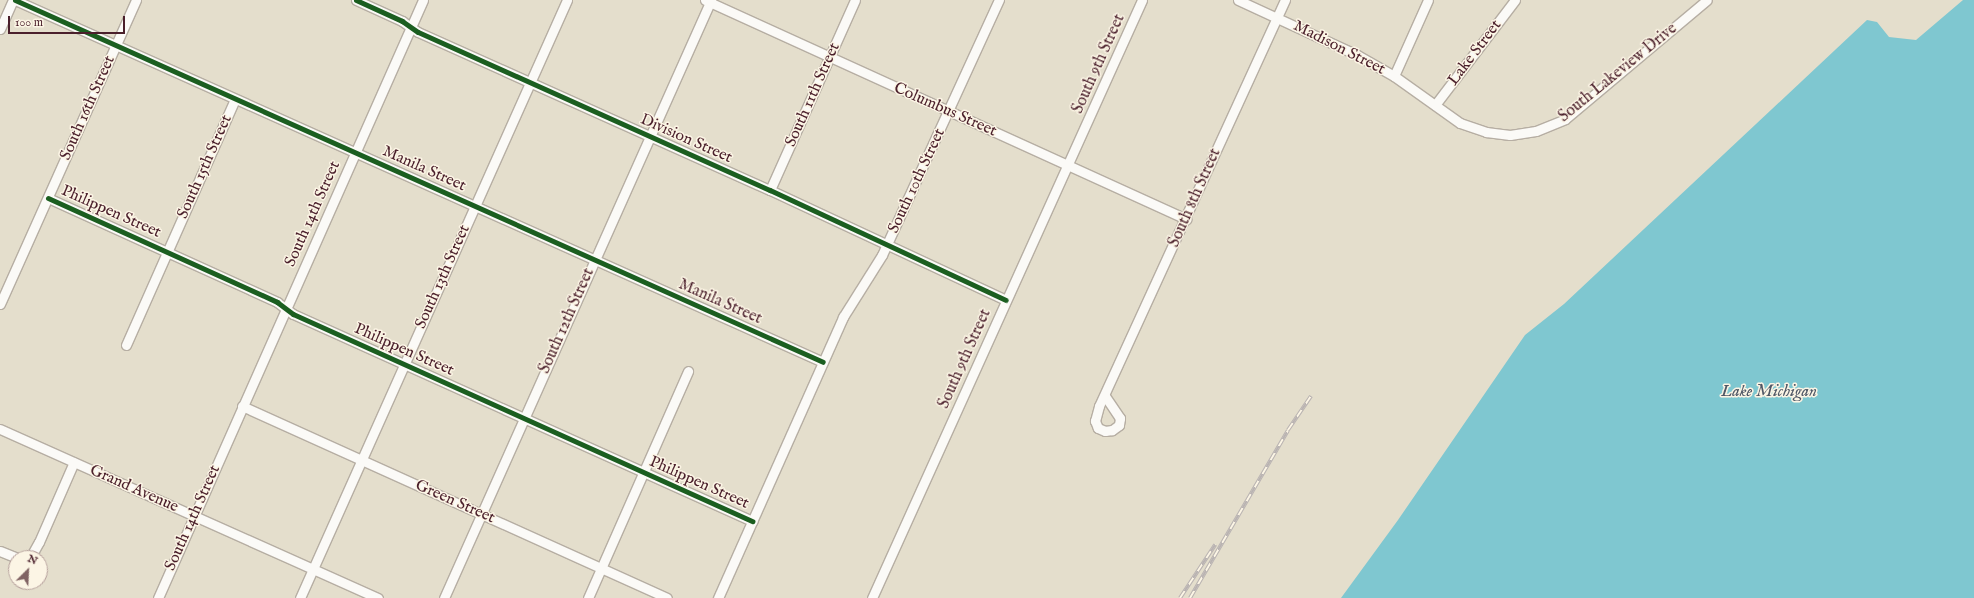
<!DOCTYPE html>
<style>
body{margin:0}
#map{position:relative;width:1974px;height:598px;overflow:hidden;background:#e4decc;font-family:"IM FELL English",serif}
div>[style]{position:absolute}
.water>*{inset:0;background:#7fc7d0}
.roads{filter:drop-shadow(1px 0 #b6aea3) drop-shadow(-1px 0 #b6aea3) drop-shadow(0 1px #b6aea3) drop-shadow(0 -1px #b6aea3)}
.minor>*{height:9px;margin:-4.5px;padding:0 4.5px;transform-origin:4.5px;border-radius:4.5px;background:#fbfaf7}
.rail>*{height:4px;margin-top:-2px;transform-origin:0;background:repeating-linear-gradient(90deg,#fcf5e5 0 8px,#b9b3b2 0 16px);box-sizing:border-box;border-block:1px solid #b9b3b2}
.cycleway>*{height:5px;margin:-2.5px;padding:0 2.5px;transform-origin:2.5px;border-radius:2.5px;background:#1b5e20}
span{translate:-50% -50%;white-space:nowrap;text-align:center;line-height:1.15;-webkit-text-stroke:3px #fcf5e5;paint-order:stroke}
.street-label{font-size:16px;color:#4a1f2b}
.water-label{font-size:17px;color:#4e5665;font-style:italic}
.north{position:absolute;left:8px;top:550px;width:40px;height:40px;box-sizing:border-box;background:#fcf5e5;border:1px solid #b59f9b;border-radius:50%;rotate:24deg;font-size:11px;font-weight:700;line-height:16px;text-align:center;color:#4a1f2b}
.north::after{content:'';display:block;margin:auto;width:14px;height:18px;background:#806263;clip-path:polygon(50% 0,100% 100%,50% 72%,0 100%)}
.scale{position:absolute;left:8px;top:16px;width:117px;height:18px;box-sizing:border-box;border:2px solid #4a1f2b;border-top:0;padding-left:5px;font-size:12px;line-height:14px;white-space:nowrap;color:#4a1f2b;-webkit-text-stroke:3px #fcf5e5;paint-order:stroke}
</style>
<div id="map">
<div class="water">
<div style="clip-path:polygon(1963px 0,1974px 0,1974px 598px,1341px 598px,1398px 520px,1525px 335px,1564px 304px,1867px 20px,1877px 22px,1889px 37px,1916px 40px)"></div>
</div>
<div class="roads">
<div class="minor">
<div style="left:15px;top:0;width:885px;rotate:24.13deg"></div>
<div style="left:356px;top:0;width:51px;rotate:24.5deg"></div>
<div style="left:402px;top:21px;width:19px;rotate:35deg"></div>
<div style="left:418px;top:32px;width:386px;rotate:24.2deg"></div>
<div style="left:770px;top:190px;width:260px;rotate:25deg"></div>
<div style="left:705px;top:0;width:529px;rotate:24.48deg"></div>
<div style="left:1238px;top:0;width:131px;rotate:24.8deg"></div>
<div style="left:1357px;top:55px;width:43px;rotate:29.6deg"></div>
<div style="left:1394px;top:76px;width:81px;rotate:35.5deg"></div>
<div style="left:1460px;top:123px;width:28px;rotate:19deg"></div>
<div style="left:1486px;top:132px;width:24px;rotate:7deg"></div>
<div style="left:1510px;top:135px;width:26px;rotate:-9deg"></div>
<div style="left:1536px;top:131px;width:31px;rotate:-22deg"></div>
<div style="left:1565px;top:119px;width:185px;rotate:-40deg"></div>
<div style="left:0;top:29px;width:32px;rotate:-66deg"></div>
<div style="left:1394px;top:76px;width:83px;rotate:-65.9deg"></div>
<div style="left:1435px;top:105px;width:132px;rotate:-52.7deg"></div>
<div style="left:770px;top:190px;width:208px;rotate:-65.9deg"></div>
<div style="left:48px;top:198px;width:252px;rotate:24.4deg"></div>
<div style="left:277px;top:302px;width:20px;rotate:37deg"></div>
<div style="left:293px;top:314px;width:504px;rotate:24.27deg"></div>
<div style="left:0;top:304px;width:333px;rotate:-65.9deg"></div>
<div style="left:126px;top:345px;width:269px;rotate:-66.1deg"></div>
<div style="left:1105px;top:396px;width:27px;rotate:56deg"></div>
<div style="left:1120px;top:418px;width:7px;rotate:98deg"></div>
<div style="left:1119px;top:425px;width:9px;rotate:144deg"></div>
<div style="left:1112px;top:430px;width:7px;rotate:172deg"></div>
<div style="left:1105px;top:431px;width:8px;rotate:-157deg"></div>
<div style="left:1098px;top:428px;width:8px;rotate:-113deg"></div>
<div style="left:1095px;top:421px;width:16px;rotate:-75deg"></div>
<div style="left:1099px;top:406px;width:447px;rotate:-65.4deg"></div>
<div style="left:242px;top:406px;width:466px;rotate:24.3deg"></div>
<div style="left:0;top:429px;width:414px;rotate:24.1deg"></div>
<div style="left:0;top:551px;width:18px;rotate:22deg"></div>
<div style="left:30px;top:558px;width:18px;rotate:-61deg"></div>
<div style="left:39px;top:542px;width:87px;rotate:-66.4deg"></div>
<div style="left:158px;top:598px;width:654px;rotate:-66.1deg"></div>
<div style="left:300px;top:598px;width:655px;rotate:-65.94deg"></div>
<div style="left:444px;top:598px;width:655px;rotate:-65.94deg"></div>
<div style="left:588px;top:598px;width:248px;rotate:-66.2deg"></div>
<div style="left:718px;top:598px;width:308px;rotate:-66deg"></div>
<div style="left:843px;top:317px;width:73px;rotate:-57.8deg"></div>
<div style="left:882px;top:255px;width:281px;rotate:-65.4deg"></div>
<div style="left:872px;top:598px;width:656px;rotate:-65.7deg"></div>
</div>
</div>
<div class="rail">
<div style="left:1180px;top:598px;width:64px;rotate:-56.6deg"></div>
<div style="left:1190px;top:598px;width:194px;rotate:-59.7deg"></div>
<div style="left:1288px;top:430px;width:41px;rotate:-55.9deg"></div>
</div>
<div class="cycleway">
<div style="left:15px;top:0;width:885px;rotate:24.13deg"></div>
<div style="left:356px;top:0;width:51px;rotate:24.5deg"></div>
<div style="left:402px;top:21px;width:19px;rotate:35deg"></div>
<div style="left:418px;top:32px;width:386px;rotate:24.2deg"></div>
<div style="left:770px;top:190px;width:260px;rotate:25deg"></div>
<div style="left:48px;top:198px;width:252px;rotate:24.4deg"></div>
<div style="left:277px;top:302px;width:20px;rotate:37deg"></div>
<div style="left:293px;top:314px;width:504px;rotate:24.27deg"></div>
</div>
<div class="street-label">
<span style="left:1339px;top:48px;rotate:27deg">Madison Street</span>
<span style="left:1475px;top:53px;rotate:-53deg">Lake Street</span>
<span style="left:1099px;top:64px;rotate:-66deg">South 9th Street</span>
<span style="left:1618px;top:73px;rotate:-39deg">South Lakeview Drive</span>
<span style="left:813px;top:95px;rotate:-66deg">South 11th Street</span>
<span style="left:88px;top:108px;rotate:-66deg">South 16th Street</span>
<span style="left:945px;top:110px;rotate:24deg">Columbus Street</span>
<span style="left:686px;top:139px;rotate:24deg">Division Street</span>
<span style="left:205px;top:167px;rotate:-66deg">South 15th Street</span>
<span style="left:424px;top:169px;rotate:24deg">Manila Street</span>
<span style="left:917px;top:181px;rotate:-65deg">South 10th Street</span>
<span style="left:1195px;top:198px;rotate:-66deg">South 8th Street</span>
<span style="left:111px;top:212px;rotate:24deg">Philippen Street</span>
<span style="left:313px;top:214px;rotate:-66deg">South 14th Street</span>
<span style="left:443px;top:277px;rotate:-66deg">South 13th Street</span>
<span style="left:720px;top:302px;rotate:24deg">Manila Street</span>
<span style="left:567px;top:321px;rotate:-66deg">South 12th Street</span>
<span style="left:404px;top:350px;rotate:24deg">Philippen Street</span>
<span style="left:965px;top:359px;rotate:-66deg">South 9th Street</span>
<span style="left:699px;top:483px;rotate:24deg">Philippen Street</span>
<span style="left:134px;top:489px;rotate:24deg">Grand Avenue</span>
<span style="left:455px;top:502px;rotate:24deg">Green Street</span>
<span style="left:193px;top:518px;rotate:-66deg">South 14th Street</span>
</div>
<div class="water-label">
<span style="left:1769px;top:392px">Lake Michigan</span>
</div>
<div class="north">N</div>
<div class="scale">100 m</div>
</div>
